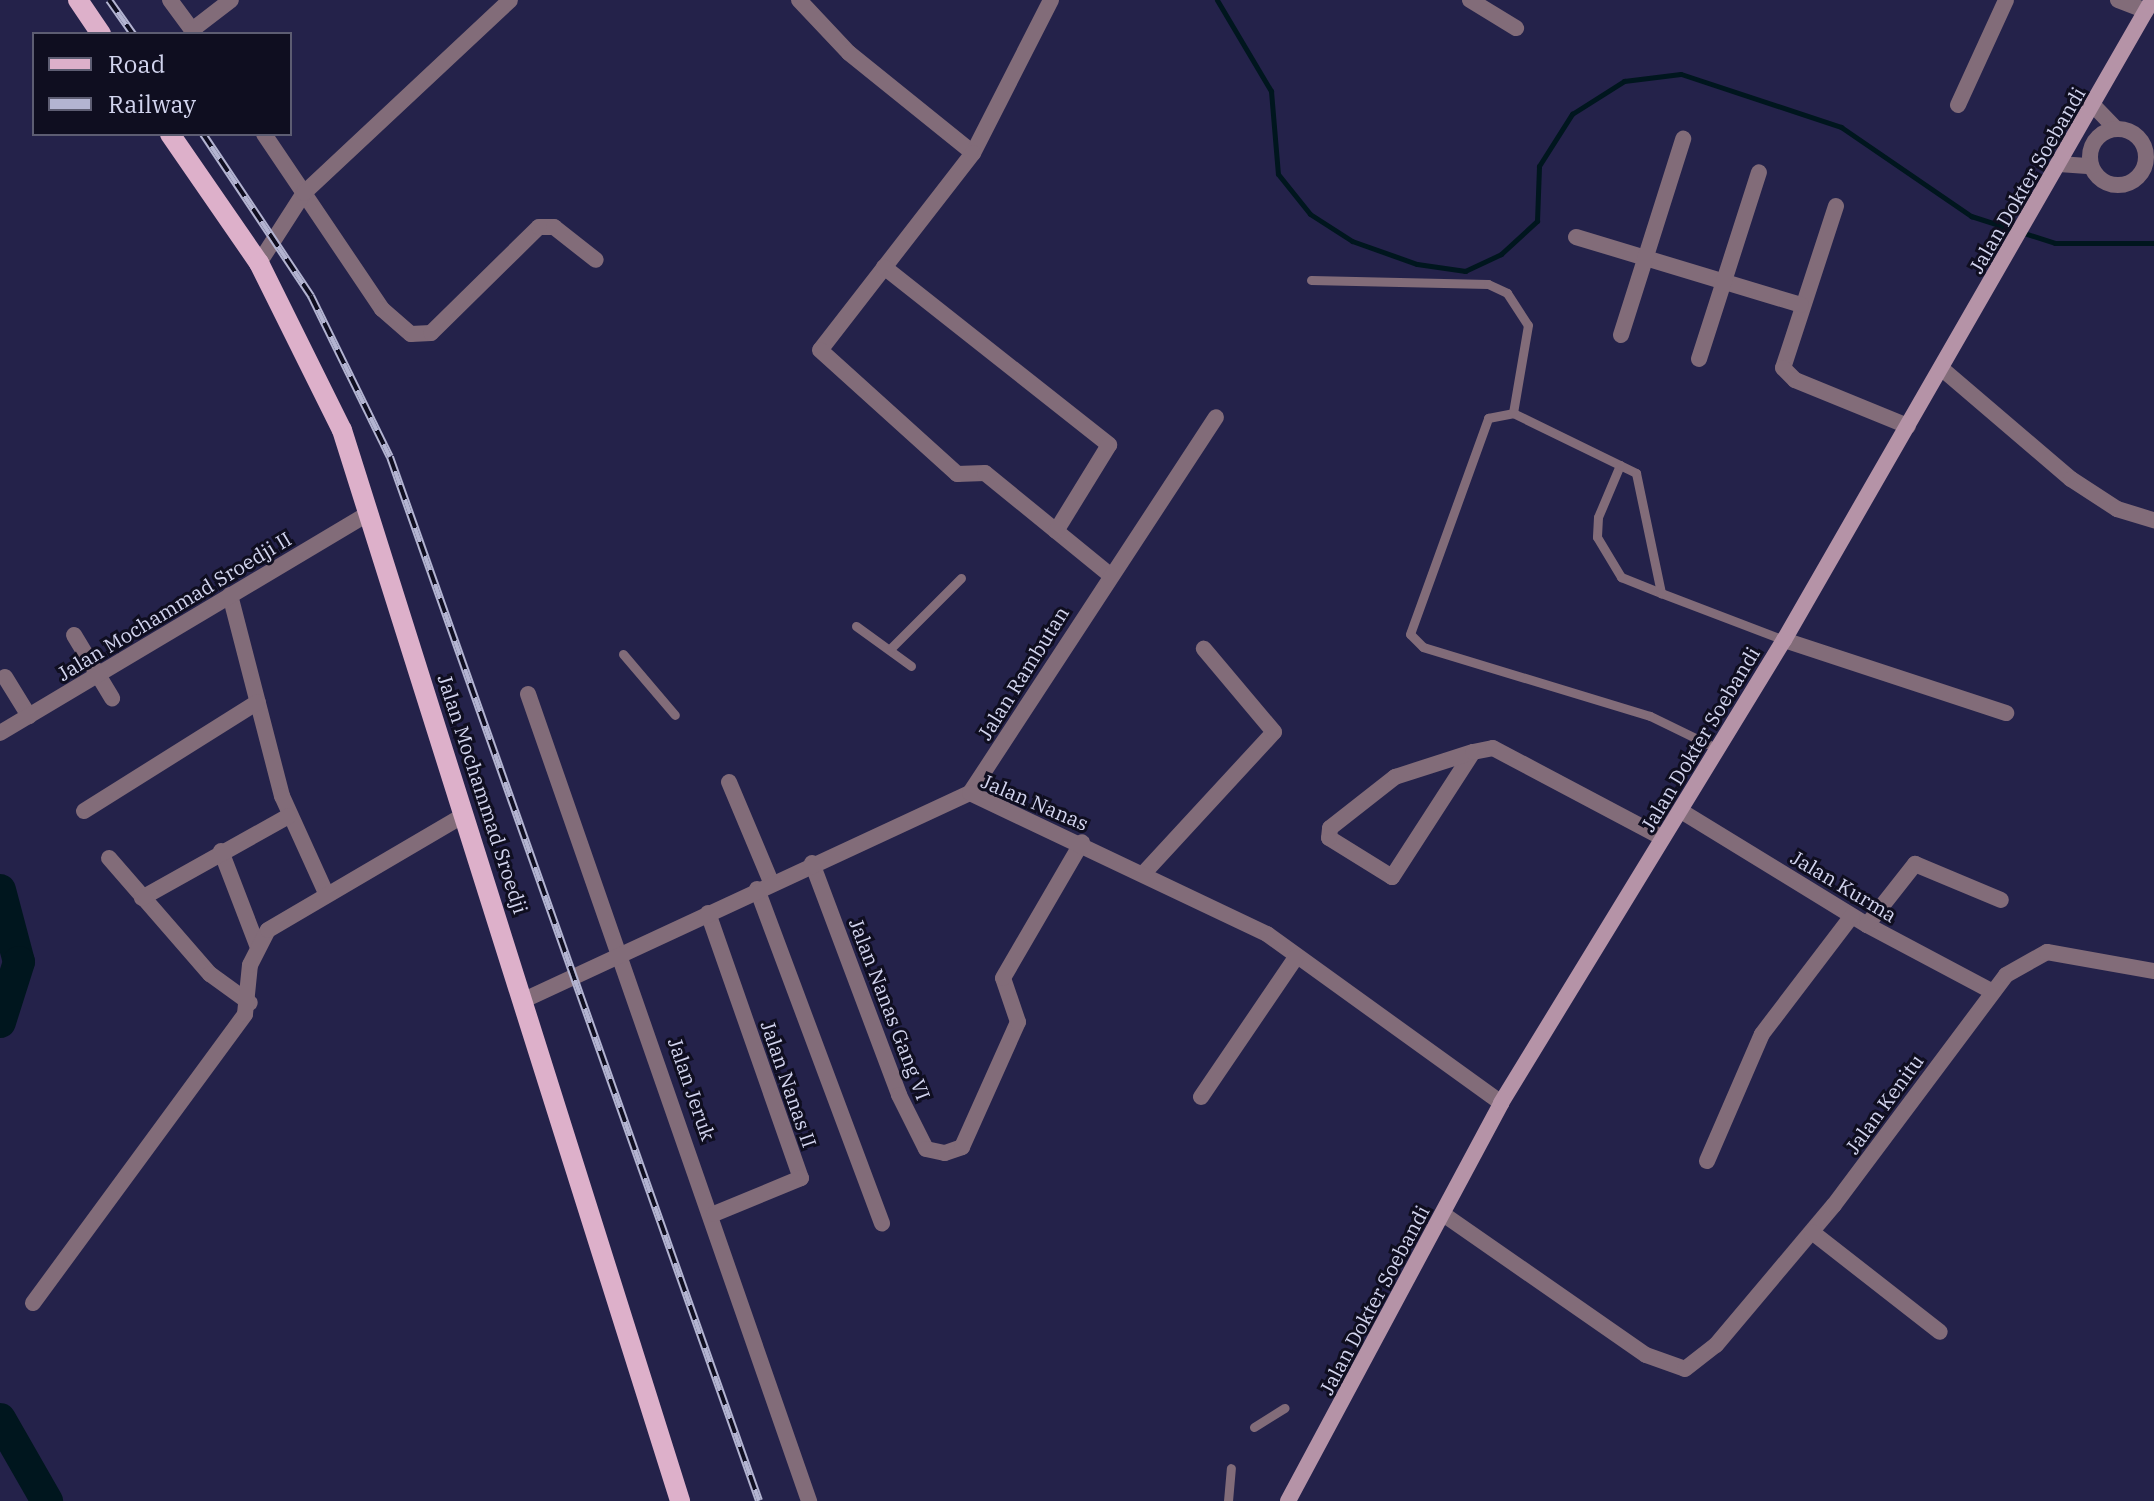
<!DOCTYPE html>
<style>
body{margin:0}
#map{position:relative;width:2154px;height:1501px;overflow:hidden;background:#24224a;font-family:"IBM Plex Serif",serif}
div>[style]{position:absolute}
.stream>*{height:5px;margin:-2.5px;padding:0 2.5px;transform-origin:2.5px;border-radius:2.5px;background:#00161e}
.river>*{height:32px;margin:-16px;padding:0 16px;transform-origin:16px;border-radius:16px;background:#00161e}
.lane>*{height:9px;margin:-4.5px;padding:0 4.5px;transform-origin:4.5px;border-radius:4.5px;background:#826c79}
.street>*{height:16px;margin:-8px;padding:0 8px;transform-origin:8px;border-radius:8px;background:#826c79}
.street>.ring{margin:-8px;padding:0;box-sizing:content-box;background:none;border:16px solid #826c79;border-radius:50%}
.secondary>*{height:16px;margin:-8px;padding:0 8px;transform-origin:8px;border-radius:8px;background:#b593a7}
.primary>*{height:20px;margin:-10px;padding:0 10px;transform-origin:10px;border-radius:10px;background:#ddb0ca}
.rail>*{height:8px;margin-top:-4px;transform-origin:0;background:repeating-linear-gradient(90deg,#0f0e20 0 15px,#b3b4d1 0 30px);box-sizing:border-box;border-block:2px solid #b3b4d1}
span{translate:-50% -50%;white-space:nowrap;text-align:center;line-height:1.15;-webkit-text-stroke:6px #0f0e20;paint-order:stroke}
.street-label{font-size:20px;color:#d2d4ee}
.legend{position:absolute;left:32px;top:32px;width:260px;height:104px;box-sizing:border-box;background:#0f0e20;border:2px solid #5d5d72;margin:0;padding:10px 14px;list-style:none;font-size:24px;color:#d2d4ee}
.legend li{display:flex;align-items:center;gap:16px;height:40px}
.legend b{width:40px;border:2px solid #5d5d72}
</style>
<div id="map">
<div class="stream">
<div style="left:1217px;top:0;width:106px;rotate:59.3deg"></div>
<div style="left:1271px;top:91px;width:83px;rotate:85.2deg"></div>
<div style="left:1278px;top:174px;width:51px;rotate:51.3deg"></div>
<div style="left:1310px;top:214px;width:50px;rotate:32.7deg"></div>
<div style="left:1352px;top:241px;width:69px;rotate:19.5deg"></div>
<div style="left:1417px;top:264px;width:49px;rotate:8.3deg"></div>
<div style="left:1465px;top:271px;width:40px;rotate:-25deg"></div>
<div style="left:1501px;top:254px;width:49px;rotate:-42.5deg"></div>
<div style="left:1537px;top:221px;width:55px;rotate:-87.9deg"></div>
<div style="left:1539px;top:166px;width:62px;rotate:-57.6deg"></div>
<div style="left:1572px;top:114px;width:62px;rotate:-32.4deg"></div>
<div style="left:1624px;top:81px;width:57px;rotate:-7deg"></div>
<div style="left:1681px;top:74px;width:169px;rotate:18.3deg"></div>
<div style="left:1841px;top:127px;width:158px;rotate:34.4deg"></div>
<div style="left:1971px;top:216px;width:88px;rotate:17.8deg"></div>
<div style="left:2055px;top:243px;width:99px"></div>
</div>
<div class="river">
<div style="left:0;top:890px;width:74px;rotate:75.2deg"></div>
<div style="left:19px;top:962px;width:63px;rotate:107.6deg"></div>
<div style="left:0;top:1419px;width:95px;rotate:60.2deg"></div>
</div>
<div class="lane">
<div style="left:1311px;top:280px;width:177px;rotate:1.3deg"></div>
<div style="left:1488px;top:284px;width:21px;rotate:25deg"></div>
<div style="left:1507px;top:293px;width:38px;rotate:57deg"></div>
<div style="left:1528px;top:325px;width:89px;rotate:99.7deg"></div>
<div style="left:1620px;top:465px;width:56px;rotate:112.9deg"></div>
<div style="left:1598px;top:517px;width:20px;rotate:93deg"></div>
<div style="left:1597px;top:537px;width:47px;rotate:59deg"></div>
<div style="left:1621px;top:577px;width:43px;rotate:21.8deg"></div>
<div style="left:856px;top:626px;width:68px;rotate:36deg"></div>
<div style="left:891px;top:648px;width:99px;rotate:-45deg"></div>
<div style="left:623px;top:654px;width:80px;rotate:49.6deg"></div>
<div style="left:1718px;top:749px;width:76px;rotate:-154.1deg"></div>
<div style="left:1650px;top:716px;width:237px;rotate:-163.1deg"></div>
<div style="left:1423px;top:647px;width:18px;rotate:-135deg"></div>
<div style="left:1410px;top:634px;width:230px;rotate:-70.1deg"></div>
<div style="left:1488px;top:418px;width:25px;rotate:-11deg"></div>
<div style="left:1513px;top:413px;width:137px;rotate:26deg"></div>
<div style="left:1636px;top:473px;width:123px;rotate:78.2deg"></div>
<div style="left:1661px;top:593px;width:132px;rotate:20.9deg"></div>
<div style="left:1254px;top:1427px;width:36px;rotate:-32deg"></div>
<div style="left:1228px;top:1501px;width:33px;rotate:-85deg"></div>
</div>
<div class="street">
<div style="left:170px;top:0;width:42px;rotate:53.7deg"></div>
<div style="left:799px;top:0;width:73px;rotate:46.7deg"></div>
<div style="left:849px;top:53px;width:159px;rotate:38.9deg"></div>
<div style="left:1051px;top:0;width:172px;rotate:117deg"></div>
<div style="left:973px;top:153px;width:249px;rotate:127.8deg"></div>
<div style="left:820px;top:350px;width:185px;rotate:42.1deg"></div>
<div style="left:957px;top:474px;width:28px;rotate:-2deg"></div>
<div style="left:985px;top:473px;width:160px;rotate:39.2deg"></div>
<div style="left:1470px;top:0;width:54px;rotate:31.3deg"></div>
<div style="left:2118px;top:0;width:30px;rotate:21deg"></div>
<div style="left:192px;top:30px;width:49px;rotate:-37.6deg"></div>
<div style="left:1958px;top:105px;width:115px;rotate:-65.4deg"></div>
<div style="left:2093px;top:105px;width:33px;rotate:46deg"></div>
<div class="ring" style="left:2090px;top:129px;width:40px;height:40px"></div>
<div style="left:264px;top:134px;width:211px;rotate:56deg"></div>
<div style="left:382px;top:309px;width:38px;rotate:41deg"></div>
<div style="left:411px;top:334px;width:20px;rotate:-3deg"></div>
<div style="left:431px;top:333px;width:151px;rotate:-44.5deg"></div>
<div style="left:539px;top:227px;width:15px"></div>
<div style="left:554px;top:227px;width:53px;rotate:38.2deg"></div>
<div style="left:2059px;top:164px;width:32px;rotate:4deg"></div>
<div style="left:1836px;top:206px;width:170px;rotate:108.1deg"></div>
<div style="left:1783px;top:368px;width:17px;rotate:45deg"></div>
<div style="left:1795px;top:380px;width:122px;rotate:22.2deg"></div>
<div style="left:1576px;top:237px;width:235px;rotate:16.8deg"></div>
<div style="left:259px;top:263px;width:83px;rotate:-57.3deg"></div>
<div style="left:304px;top:193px;width:282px;rotate:-43.1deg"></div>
<div style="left:884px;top:267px;width:287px;rotate:38.3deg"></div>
<div style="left:1109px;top:445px;width:101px;rotate:121.6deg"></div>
<div style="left:1621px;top:335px;width:206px;rotate:-72.4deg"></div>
<div style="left:1699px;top:359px;width:196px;rotate:-72.2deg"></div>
<div style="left:1941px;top:368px;width:171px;rotate:40.5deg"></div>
<div style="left:2071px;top:479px;width:55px;rotate:33.1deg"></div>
<div style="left:2117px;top:509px;width:39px;rotate:17deg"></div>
<div style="left:230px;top:595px;width:208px;rotate:75.5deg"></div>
<div style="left:282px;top:796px;width:104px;rotate:65.6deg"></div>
<div style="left:74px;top:635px;width:74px;rotate:58.9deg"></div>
<div style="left:1784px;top:640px;width:234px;rotate:18.2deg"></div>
<div style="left:5px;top:677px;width:46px;rotate:58.4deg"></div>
<div style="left:528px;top:694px;width:855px;rotate:70.8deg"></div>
<div style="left:0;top:733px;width:430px;rotate:-30.8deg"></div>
<div style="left:1473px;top:752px;width:149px;rotate:122.9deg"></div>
<div style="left:1392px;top:877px;width:74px;rotate:-148.2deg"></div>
<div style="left:1329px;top:838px;width:10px;rotate:-84deg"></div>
<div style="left:1330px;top:828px;width:83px;rotate:-38.1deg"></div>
<div style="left:1395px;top:777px;width:82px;rotate:-17.8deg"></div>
<div style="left:1473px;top:752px;width:20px;rotate:-11deg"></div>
<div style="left:1493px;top:748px;width:192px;rotate:27.9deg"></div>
<div style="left:729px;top:782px;width:108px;rotate:67.2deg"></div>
<div style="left:970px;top:793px;width:449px;rotate:-56.8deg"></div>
<div style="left:84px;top:811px;width:205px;rotate:-32.1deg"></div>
<div style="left:1681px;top:811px;width:218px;rotate:31.5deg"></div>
<div style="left:1867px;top:925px;width:138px;rotate:28deg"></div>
<div style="left:221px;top:851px;width:101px;rotate:69deg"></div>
<div style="left:109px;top:858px;width:154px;rotate:49deg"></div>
<div style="left:210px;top:974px;width:49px;rotate:35.9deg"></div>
<div style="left:812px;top:863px;width:248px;rotate:69.4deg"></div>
<div style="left:899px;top:1095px;width:60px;rotate:63.4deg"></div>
<div style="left:926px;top:1149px;width:19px;rotate:12deg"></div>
<div style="left:945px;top:1153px;width:18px;rotate:-19deg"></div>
<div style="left:962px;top:1147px;width:137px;rotate:-65.9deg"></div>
<div style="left:1018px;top:1022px;width:46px;rotate:-108.8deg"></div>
<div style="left:1003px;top:978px;width:157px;rotate:-59.8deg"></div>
<div style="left:1143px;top:874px;width:193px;rotate:-47.3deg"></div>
<div style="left:1274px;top:732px;width:109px;rotate:-130.1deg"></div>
<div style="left:757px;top:889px;width:357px;rotate:69.5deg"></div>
<div style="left:142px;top:898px;width:168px;rotate:-29.2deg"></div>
<div style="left:708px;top:913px;width:281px;rotate:70.7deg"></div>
<div style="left:801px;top:1178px;width:94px;rotate:157.5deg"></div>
<div style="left:1867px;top:925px;width:78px;rotate:-51.8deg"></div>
<div style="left:1915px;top:864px;width:93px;rotate:22.7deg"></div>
<div style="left:524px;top:1000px;width:492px;rotate:-24.9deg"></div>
<div style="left:970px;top:793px;width:329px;rotate:25.4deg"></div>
<div style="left:1267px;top:934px;width:289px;rotate:35.8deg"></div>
<div style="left:1201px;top:1097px;width:169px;rotate:-55.8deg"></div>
<div style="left:1707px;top:1161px;width:138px;rotate:-66.6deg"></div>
<div style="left:1762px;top:1034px;width:148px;rotate:-52.7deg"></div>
<div style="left:1443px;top:1214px;width:247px;rotate:34.8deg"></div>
<div style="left:1646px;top:1355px;width:41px;rotate:19.7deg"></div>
<div style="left:1685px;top:1369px;width:39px;rotate:-38deg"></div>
<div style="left:1716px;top:1345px;width:183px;rotate:-49.9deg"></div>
<div style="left:1834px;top:1205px;width:287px;rotate:-53.2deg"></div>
<div style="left:2006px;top:975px;width:47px;rotate:-29.3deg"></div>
<div style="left:2047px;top:952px;width:109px;rotate:10.1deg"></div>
<div style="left:1812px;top:1232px;width:162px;rotate:38deg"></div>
<div style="left:33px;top:1303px;width:358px;rotate:-53.7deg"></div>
<div style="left:245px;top:1014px;width:49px;rotate:-84.2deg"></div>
<div style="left:250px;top:965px;width:39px;rotate:-63deg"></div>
<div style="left:268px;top:930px;width:227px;rotate:-30.4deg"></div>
</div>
<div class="secondary">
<div style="left:1288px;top:1501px;width:451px;rotate:-61.8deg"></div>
<div style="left:1501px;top:1103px;width:543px;rotate:-58.57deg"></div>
<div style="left:1784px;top:640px;width:738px;rotate:-60.1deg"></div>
</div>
<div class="primary">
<div style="left:78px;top:0;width:41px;rotate:55.9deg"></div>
<div style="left:170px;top:134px;width:157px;rotate:55.4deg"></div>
<div style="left:259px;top:263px;width:186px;rotate:63.6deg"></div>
<div style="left:342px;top:430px;width:1123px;rotate:72.48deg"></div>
</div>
<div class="rail">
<div style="left:109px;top:0;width:42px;rotate:54.8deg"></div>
<div style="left:203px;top:134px;width:195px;rotate:56.3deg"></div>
<div style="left:311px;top:296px;width:179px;rotate:63.9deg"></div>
<div style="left:390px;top:457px;width:1107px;rotate:70.53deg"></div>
</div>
<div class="street-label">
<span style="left:2027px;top:180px;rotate:-60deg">Jalan Dokter Soebandi</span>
<span style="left:174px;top:606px;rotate:-31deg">Jalan Mochammad Sroedji II</span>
<span style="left:1023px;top:673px;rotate:-58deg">Jalan Rambutan</span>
<span style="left:1700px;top:739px;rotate:-59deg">Jalan Dokter Soebandi</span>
<span style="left:483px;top:794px;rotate:72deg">Jalan Mochammad Sroedji</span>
<span style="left:1035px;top:802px;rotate:23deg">Jalan Nanas</span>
<span style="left:1844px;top:886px;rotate:31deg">Jalan Kurma</span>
<span style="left:890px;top:1009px;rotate:69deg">Jalan Nanas Gang VI</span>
<span style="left:789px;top:1084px;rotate:71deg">Jalan Nanas II</span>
<span style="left:692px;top:1089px;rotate:71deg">Jalan Jeruk</span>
<span style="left:1884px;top:1104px;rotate:-54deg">Jalan Kenitu</span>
<span style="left:1374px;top:1300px;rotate:-62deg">Jalan Dokter Soebandi</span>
</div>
<ul class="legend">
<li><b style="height:10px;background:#ddb0ca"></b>Road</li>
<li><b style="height:10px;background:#b3b4d1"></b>Railway</li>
</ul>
</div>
